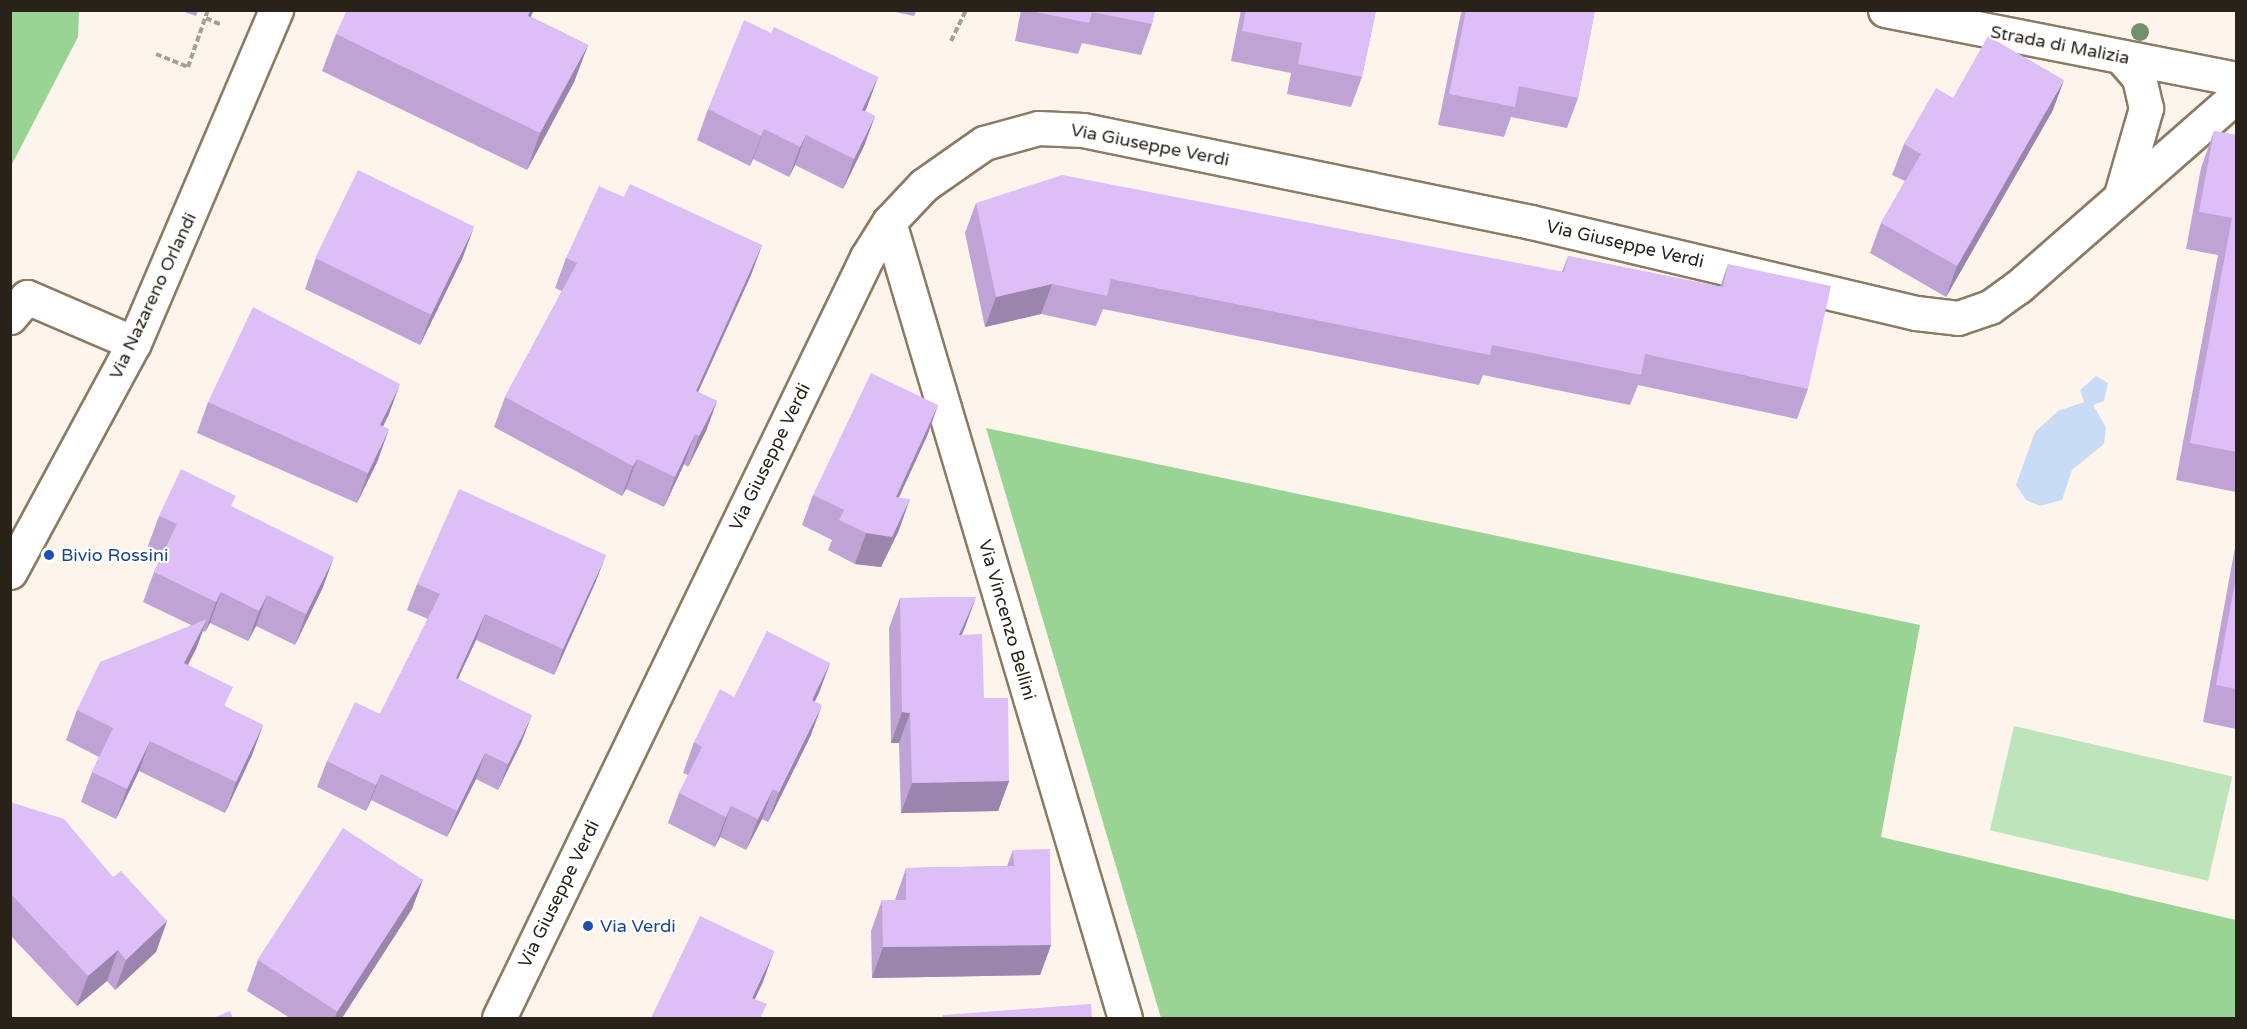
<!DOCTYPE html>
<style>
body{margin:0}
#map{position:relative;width:2247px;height:1029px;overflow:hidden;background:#fdf5eb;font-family:"Varela Round",sans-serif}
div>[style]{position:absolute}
.green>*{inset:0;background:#bee4bb;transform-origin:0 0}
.forest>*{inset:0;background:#9ad495}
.water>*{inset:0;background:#c9dcf6}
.path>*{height:4px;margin-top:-2px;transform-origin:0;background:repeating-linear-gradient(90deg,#a79f96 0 6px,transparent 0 9px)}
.roads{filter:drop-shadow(2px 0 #8c7a64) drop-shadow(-2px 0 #8c7a64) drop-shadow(0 2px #8c7a64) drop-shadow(0 -2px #8c7a64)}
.minor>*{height:33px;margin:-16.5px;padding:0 16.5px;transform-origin:16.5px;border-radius:16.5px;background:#fff}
.tertiary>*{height:33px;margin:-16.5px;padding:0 16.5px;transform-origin:16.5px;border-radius:16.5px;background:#fff}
.trees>*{width:18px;height:18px;margin:-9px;border-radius:50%;background:#72916b}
.wall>*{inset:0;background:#bfa3d4}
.shaded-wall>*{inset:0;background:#9b85ac}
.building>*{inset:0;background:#debef6;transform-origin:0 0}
.dots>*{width:16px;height:16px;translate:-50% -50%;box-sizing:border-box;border:3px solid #fff;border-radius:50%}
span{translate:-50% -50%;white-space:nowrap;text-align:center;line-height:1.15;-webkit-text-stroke:4.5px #fff;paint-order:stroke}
.street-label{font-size:18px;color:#292219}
.transit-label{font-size:18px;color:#164399}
.left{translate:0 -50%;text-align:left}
.frame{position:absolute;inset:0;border:12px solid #292219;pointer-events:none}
</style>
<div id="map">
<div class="green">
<div style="left:2014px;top:726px;width:224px;height:107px;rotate:13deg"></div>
</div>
<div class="forest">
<div style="clip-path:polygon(11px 10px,79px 11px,78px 37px,11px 166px)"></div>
<div style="clip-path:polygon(986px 428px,1920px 625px,1881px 837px,2236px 920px,2236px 1018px,1161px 1018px)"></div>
</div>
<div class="water">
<div style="clip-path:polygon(2096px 376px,2108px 383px,2104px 401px,2093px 405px,2106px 427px,2104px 444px,2072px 470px,2062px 500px,2040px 506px,2026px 500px,2016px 485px,2035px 432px,2058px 411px,2084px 402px,2080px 390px)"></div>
</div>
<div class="path">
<div style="left:206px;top:18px;width:17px;rotate:24deg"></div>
<div style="left:951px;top:41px;width:34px;rotate:-64deg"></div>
<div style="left:156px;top:54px;width:35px;rotate:22deg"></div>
<div style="left:188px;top:67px;width:60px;rotate:-70.7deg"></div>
</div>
<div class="roads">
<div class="minor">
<div style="left:1885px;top:10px;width:358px;rotate:11.1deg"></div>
<div style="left:2121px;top:57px;width:28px;rotate:49deg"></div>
<div style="left:2139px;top:78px;width:31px;rotate:77deg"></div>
<div style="left:2146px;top:108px;width:86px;rotate:106.1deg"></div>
<div style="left:889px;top:222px;width:830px;rotate:73.49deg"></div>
<div style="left:10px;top:317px;width:26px;rotate:-50deg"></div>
<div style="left:27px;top:297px;width:116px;rotate:23.3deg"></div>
<div style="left:499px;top:1018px;width:845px;rotate:-64.19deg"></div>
<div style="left:867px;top:257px;width:41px;rotate:-57.8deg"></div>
<div style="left:889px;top:222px;width:51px;rotate:-46.6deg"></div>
<div style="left:924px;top:185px;width:73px;rotate:-35deg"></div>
<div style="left:984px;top:143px;width:56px;rotate:-15.5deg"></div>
<div style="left:1038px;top:128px;width:45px;rotate:2.5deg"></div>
<div style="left:1083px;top:130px;width:457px;rotate:11.6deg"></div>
<div style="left:1531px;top:222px;width:396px;rotate:13.3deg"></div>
<div style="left:1916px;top:313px;width:42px;rotate:6.8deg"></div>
<div style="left:1958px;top:318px;width:34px;rotate:-19deg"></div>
<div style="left:1990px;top:307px;width:34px;rotate:-36deg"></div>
<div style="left:2018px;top:287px;width:290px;rotate:-41.2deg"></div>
</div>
<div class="tertiary">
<div style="left:10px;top:572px;width:260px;rotate:-61.6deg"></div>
<div style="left:134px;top:343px;width:362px;rotate:-66.9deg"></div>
</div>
</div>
<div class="trees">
<div style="left:2140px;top:32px"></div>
</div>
<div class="wall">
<div style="clip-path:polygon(179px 10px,198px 10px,196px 16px)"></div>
<div style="clip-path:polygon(886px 10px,917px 10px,914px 16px)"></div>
<div style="clip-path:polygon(1021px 10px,1155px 10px,1152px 24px,1141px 55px,1082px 43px,1078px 54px,1015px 41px)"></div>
<div style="clip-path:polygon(1241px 10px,1376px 10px,1362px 77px,1351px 107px,1287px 94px,1291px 73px,1231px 61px)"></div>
<div style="clip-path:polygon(1462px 10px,1595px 10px,1578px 98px,1567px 128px,1511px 117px,1504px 137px,1438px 125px,1460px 18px)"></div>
<div style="clip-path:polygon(531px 17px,588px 45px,574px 82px,527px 170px,322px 71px,336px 34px)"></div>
<div style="clip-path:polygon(771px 33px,878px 77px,865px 111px,875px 116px,864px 146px,843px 189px,795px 165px,789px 177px,753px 159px,750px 166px,697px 140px,708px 109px)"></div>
<div style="clip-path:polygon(1953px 98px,2053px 110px,1946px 297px,1870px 253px,1881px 223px,1905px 181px,1892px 175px,1904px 144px)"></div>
<div style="clip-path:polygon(2214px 131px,2236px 135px,2236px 492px,2176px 480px,2218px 255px,2186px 249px,2201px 168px)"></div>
<div style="clip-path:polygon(624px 197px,762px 245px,751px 275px,698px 392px,717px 401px,706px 431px,688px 467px,684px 464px,664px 507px,626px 489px,622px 496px,494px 427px,505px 397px,562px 291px,555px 288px,566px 258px)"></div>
<div style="clip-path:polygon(976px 203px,1562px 272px,1568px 256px,1720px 287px,1728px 264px,1808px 389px,1797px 419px,1638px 385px,1630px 405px,1483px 375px,1479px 385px,1103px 309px,1096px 326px,1041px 314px,985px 327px,965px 233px)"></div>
<div style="clip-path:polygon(463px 257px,420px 345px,305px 289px,316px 258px)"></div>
<div style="clip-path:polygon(208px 402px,389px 414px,383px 426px,378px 460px,357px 503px,197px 433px)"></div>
<div style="clip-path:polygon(938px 405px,927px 436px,898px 498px,899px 530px,881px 567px,855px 564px,828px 550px,832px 540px,802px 525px,813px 495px)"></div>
<div style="clip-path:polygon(232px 507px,323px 587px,295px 645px,256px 626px,248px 641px,210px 623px,205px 632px,203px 631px,196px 649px,188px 665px,226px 707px,263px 725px,252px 755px,225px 813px,139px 771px,116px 819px,81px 802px,92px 772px,99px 757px,66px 740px,77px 710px,191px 625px,143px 602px,154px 572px,163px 553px,148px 546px,159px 516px)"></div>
<div style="clip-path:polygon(2236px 542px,2236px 729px,2203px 722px)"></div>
<div style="clip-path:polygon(596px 581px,554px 675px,476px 640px,458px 679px,522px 741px,498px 790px,476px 779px,447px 837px,371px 800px,366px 811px,317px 787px,327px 761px,380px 714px,428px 619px,407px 610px,417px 584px)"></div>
<div style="clip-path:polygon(976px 597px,962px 635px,984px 698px,1009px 781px,998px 811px,901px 813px,899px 743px,891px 743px,889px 628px,900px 598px)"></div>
<div style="clip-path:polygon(830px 663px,815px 701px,811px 735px,768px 822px,762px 819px,746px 850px,720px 837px,715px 847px,668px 823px,679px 793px,688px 775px,683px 773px,694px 742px,734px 697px)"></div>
<div style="clip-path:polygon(10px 802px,113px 877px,167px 921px,156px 952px,115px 990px,107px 981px,77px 1006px,10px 935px)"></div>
<div style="clip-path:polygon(1013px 850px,1051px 945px,1040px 975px,872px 978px,871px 931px,882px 900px,895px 900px,906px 868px,1007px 866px)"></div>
<div style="clip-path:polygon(423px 879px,412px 909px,342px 1018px,290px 1018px,247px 991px,258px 960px)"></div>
</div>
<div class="shaded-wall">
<div style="clip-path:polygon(530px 10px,534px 10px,514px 53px)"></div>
<div style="clip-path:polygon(588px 45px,574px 82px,527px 170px,540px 133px)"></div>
<div style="clip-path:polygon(878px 77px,867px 107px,851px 140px,862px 110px)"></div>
<div style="clip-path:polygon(2064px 80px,2053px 110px,1946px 297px,1957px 266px)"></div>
<div style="clip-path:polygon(875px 116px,864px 146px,843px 189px,854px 159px)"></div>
<div style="clip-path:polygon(764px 129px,753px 159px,750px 166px,761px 136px)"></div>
<div style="clip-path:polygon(806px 135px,795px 165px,789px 177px,800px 147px)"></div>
<div style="clip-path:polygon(474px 227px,463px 257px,420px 345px,431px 315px)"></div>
<div style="clip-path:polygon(762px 245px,751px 275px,685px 421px,696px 391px)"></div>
<div style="clip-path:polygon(1052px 284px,1041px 314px,985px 327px,996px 297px)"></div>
<div style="clip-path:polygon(400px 384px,389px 414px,369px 455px,380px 425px)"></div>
<div style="clip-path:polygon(717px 401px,706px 431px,688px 467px,699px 436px)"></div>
<div style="clip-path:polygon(938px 405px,927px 436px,885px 528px,896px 497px)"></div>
<div style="clip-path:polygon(389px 429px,378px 460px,357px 503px,368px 473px)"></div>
<div style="clip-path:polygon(695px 434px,684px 464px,664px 507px,675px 477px)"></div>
<div style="clip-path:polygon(637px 459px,626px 489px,622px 496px,633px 466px)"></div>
<div style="clip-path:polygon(910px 499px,899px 530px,881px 567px,855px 564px,866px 533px)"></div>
<div style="clip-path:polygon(606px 555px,596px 581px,554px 675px,563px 649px)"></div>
<div style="clip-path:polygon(334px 557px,323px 587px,295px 645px,306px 614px)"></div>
<div style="clip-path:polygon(221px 592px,210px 623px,205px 632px,216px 602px)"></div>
<div style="clip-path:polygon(267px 595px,256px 626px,248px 641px,259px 611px)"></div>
<div style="clip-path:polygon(976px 597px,965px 627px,948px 665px,959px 635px)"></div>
<div style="clip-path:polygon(485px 614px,476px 640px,446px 704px,456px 678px)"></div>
<div style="clip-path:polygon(207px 619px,196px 649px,173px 693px,184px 663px)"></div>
<div style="clip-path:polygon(830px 663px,819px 693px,801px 730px,812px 700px)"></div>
<div style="clip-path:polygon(822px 705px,811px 735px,768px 822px,779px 792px)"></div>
<div style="clip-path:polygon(902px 712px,910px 713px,899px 743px,891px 743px)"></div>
<div style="clip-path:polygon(532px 715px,522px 741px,498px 790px,508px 764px)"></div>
<div style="clip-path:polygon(263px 725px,252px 755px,225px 813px,236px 782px)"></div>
<div style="clip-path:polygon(150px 741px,139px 771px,116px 819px,127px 789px)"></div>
<div style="clip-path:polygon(485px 753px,476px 779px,447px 837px,457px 811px)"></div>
<div style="clip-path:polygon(381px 774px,371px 800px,366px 811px,376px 785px)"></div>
<div style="clip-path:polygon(1009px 781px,998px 811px,901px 813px,912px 783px)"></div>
<div style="clip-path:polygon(773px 789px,762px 819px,746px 850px,758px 819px)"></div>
<div style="clip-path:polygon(731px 806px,720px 837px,715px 847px,726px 817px)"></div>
<div style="clip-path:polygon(423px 879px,412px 909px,342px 1018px,335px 1018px,337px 1012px)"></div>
<div style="clip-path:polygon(167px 921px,156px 952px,115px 990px,126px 960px)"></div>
<div style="clip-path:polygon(1051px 945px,1040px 975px,872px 978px,883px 947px)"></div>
<div style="clip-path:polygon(118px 950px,107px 981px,77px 1006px,88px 976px)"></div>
<div style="clip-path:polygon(774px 951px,763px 982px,746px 1018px,752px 998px)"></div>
</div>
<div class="building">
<div style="clip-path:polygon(347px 10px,530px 10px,528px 16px,588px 45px,540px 133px,336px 34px)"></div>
<div style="clip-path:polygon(1026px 10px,1155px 10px,1152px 24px,1092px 12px,1089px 23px)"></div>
<div style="clip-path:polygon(1246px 10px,1376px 10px,1362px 77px,1298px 64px,1302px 43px,1242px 31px)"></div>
<div style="clip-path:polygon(1466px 10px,1595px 10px,1578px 98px,1519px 86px,1515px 107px,1449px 94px)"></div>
<div style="clip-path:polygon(744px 20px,771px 33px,774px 27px,878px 77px,862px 110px,875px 116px,854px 159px,806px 135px,800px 147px,764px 129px,761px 136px,708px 109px)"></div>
<div style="clip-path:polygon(1988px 36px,2064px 80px,1957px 266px,1881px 223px,1921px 154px,1904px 144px,1936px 88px,1953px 98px)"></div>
<div style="clip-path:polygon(2214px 131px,2236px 135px,2236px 452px,2190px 443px,2232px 218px,2199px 212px)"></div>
<div style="left:358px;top:170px;width:129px;height:98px;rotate:26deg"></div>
<div style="clip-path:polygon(1062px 175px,1564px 272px,1568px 256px,1723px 287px,1728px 264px,1831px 286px,1808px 389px,1645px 354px,1641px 375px,1492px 345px,1490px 355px,1111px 279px,1107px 296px,1052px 284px,996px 297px,976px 203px)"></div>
<div style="clip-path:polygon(630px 184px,762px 245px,696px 391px,717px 401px,699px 436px,695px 434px,675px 477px,637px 459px,633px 466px,505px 397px,577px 263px,566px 258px,599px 186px,624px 197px)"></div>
<div style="clip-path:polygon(253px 307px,400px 384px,380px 425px,389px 429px,368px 473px,208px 402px)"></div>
<div style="clip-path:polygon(871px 373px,938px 405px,896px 497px,910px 499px,892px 537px,866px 533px,839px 520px,844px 510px,813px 495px)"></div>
<div style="clip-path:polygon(181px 469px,236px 496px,231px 506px,334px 557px,306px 614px,267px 595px,259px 611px,221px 592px,216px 602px,154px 572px,177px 524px,159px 516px)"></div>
<div style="clip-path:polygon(459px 489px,606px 555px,563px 649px,485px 614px,456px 678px,532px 715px,508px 764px,485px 753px,457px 811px,381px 774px,376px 785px,327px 761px,355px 702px,380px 714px,440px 594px,417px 584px)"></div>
<div style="clip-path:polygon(2236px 577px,2236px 689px,2216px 685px)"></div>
<div style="clip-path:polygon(976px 597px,959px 635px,982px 634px,984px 698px,1008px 698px,1009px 781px,912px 783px,910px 713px,902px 712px,900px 598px)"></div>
<div style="clip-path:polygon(207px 619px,184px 663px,233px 687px,224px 706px,263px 725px,236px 782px,150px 741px,127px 789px,92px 772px,113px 728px,77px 710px,100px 662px)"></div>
<div style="clip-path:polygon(767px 631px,830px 663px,812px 700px,822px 705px,779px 792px,773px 789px,758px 819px,731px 806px,726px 817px,679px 793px,702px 747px,694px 742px,720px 689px,734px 697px)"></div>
<div style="clip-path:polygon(10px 802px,64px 819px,113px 877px,121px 871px,167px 921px,126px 960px,118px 950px,88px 976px,10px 893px)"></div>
<div style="left:343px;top:828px;width:95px;height:157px;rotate:33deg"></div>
<div style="clip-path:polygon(1050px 849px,1051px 945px,883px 947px,882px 900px,906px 900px,906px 868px,1014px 866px,1013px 850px)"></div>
<div style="clip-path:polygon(700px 916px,774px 951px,752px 998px,767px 1004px,760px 1018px,651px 1018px)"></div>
<div style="clip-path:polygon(1091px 1004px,1092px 1018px,943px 1018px,943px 1015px)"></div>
<div style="clip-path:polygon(230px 1011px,233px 1018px,213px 1018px)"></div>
</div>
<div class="dots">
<div style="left:49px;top:555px;background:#1a4fb4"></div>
<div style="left:588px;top:926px;background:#1a4fb4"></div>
</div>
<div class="street-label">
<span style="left:2060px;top:45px;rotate:11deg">Strada di Malizia</span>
<span style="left:1150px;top:145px;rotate:11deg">Via Giuseppe Verdi</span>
<span style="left:1625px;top:244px;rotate:13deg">Via Giuseppe Verdi</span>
<span style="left:153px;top:296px;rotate:-65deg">Via Nazareno Orlandi</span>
<span style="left:770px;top:457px;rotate:-64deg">Via Giuseppe Verdi</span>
<span style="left:1007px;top:620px;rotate:74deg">Via Vincenzo Bellini</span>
<span style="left:559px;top:894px;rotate:-64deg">Via Giuseppe Verdi</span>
</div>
<div class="transit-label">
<span class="left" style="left:61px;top:555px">Bivio Rossini</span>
<span class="left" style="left:600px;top:926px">Via Verdi</span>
</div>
<div class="frame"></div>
</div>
